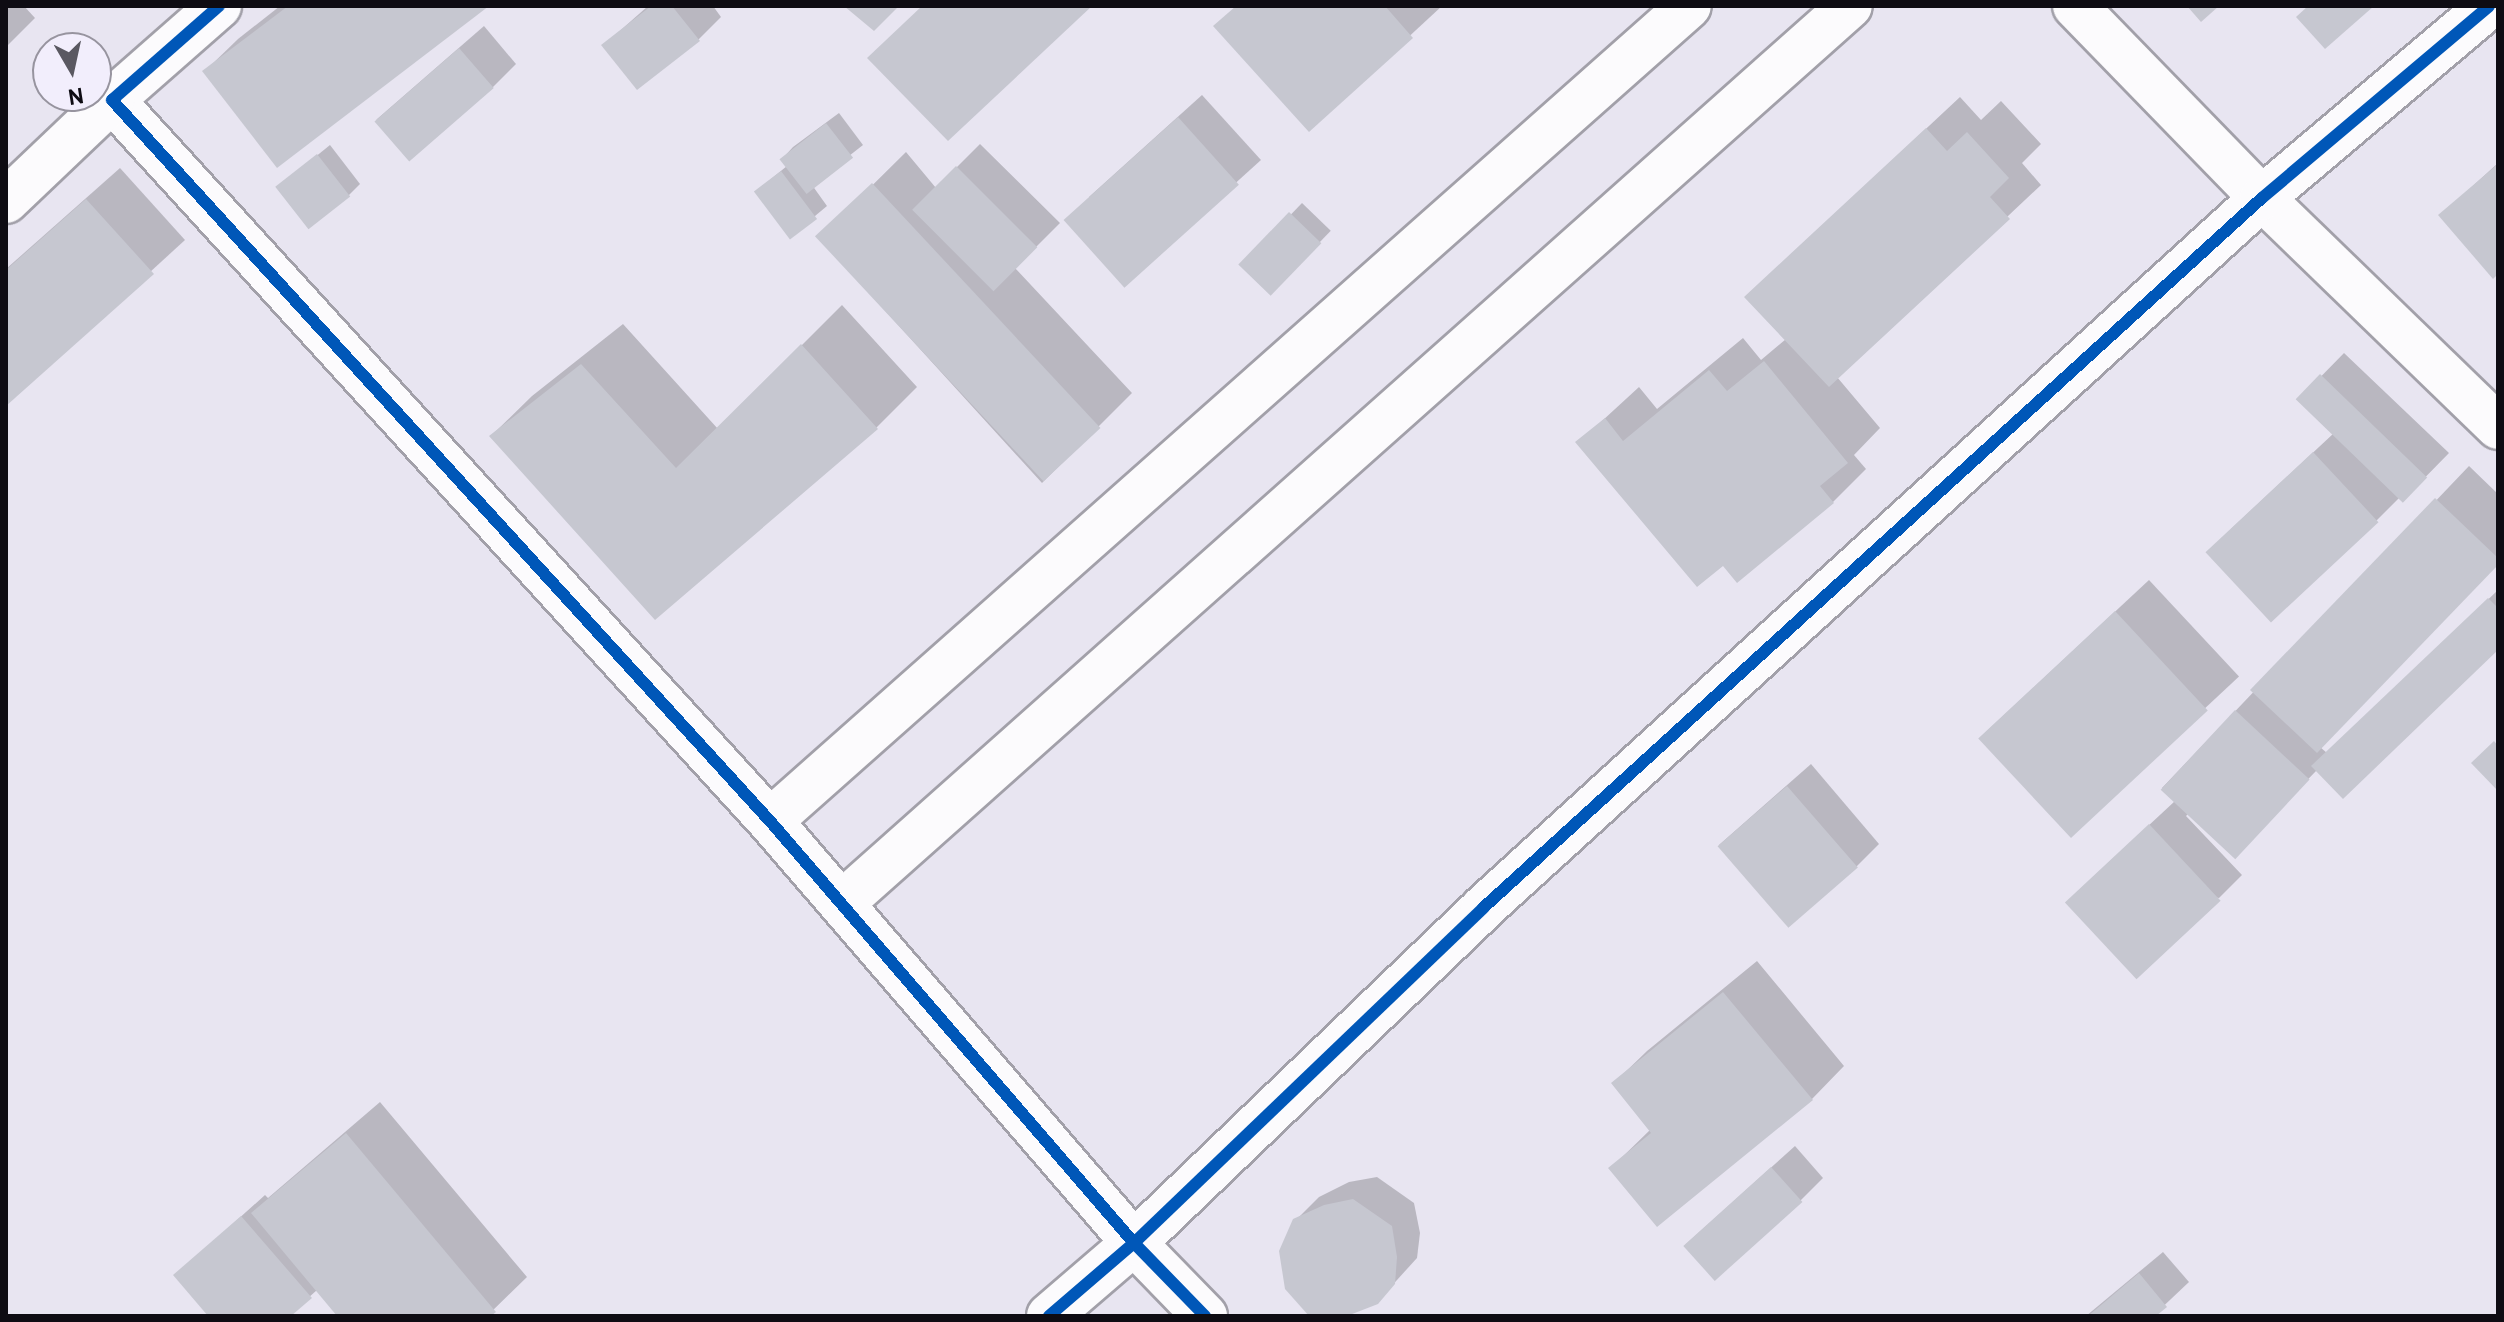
<!DOCTYPE html>
<style>
body{margin:0}
#map{position:relative;width:2504px;height:1322px;overflow:hidden;background:#e8e5f1;font-family:Overpass,sans-serif}
div>[style]{position:absolute}
.shadow>*{inset:0;background:#0003;transform-origin:0 0}
.building>*{inset:0;background:#c6c7d0;transform-origin:0 0}
.roads{filter:drop-shadow(2px 0 #a2a0a9) drop-shadow(-2px 0 #a2a0a9) drop-shadow(0 2px #a2a0a9) drop-shadow(0 -2px #a2a0a9)}
.minor>*{height:44px;margin:-22px;padding:0 22px;transform-origin:22px;border-radius:22px;background:#fcfbfd}
.cycleway>*{height:12px;margin:-6px;padding:0 6px;transform-origin:6px;border-radius:6px;background:#0057b8}
span{translate:-50% -50%;white-space:nowrap;text-align:center;line-height:1.15;-webkit-text-stroke:6px #f2eefc;paint-order:stroke}
.frame{position:absolute;inset:0;border:8px solid #0e0c13;pointer-events:none}
.north{position:absolute;left:32px;top:32px;width:80px;height:80px;box-sizing:border-box;background:#f2eefc;border:2px solid #97949f;border-radius:50%;rotate:171deg;font-size:22px;font-weight:700;line-height:32px;text-align:center;color:#0e0c13}
.north::after{content:'';display:block;margin:auto;width:28px;height:36px;background:#5a5861;clip-path:polygon(50% 0,100% 100%,50% 72%,0 100%)}
</style>
<div id="map">
<div class="shadow">
<div style="clip-path:polygon(6px 6px,24px 6px,35px 18px,6px 47px)"></div>
<div style="clip-path:polygon(280px 6px,486px 6px,205px 71px,238px 39px)"></div>
<div style="clip-path:polygon(648px 6px,713px 6px,721px 17px,698px 40px,604px 45px)"></div>
<div style="clip-path:polygon(1236px 6px,1442px 6px,1309px 129px)"></div>
<div style="clip-path:polygon(484px 26px,516px 64px,493px 87px,376px 120px)"></div>
<div style="clip-path:polygon(1202px 95px,1261px 160px,1124px 284px,1089px 197px)"></div>
<div style="clip-path:polygon(1960px 97px,1981px 120px,2001px 101px,2041px 144px,2022px 163px,2041px 185px,1837px 377px,1880px 428px,1854px 455px,1866px 469px,1833px 502px,1737px 580px,1724px 563px,1578px 443px,1639px 387px,1657px 409px,1743px 338px,1761px 360px,1786px 339px,1746px 297px)"></div>
<div style="clip-path:polygon(839px 113px,863px 145px,812px 185px,827px 206px,791px 236px,756px 191px,787px 166px,782px 159px,793px 147px)"></div>
<div style="clip-path:polygon(980px 144px,1060px 223px,1015px 268px,1132px 393px,1042px 483px,819px 238px,906px 152px,936px 188px)"></div>
<div style="clip-path:polygon(330px 145px,360px 184px,348px 196px,278px 187px)"></div>
<div style="clip-path:polygon(2498px 163px,2498px 272px,2441px 215px)"></div>
<div style="clip-path:polygon(120px 168px,185px 240px,6px 404px,6px 269px)"></div>
<div style="left:1302px;top:203px;width:40px;height:86px;rotate:44deg"></div>
<div style="clip-path:polygon(842px 305px,917px 387px,876px 428px,655px 617px,491px 436px,532px 396px,623px 324px,718px 429px)"></div>
<div style="clip-path:polygon(2344px 353px,2449px 453px,2403px 500px,2400px 497px,2376px 521px,2231px 529px,2334px 433px,2298px 400px)"></div>
<div style="clip-path:polygon(2469px 466px,2498px 494px,2498px 564px,2320px 747px,2327px 753px,2498px 590px,2498px 648px,2317px 770px,2256px 833px,2188px 814px,2186px 816px,2242px 875px,2219px 898px,2091px 879px,2175px 801px,2162px 788px)"></div>
<div style="left:2149px;top:580px;width:132px;height:231px;rotate:47deg"></div>
<div style="clip-path:polygon(1811px 764px,1879px 844px,1856px 867px,1719px 845px)"></div>
<div style="clip-path:polygon(1757px 961px,1844px 1066px,1812px 1099px,1611px 1168px,1651px 1129px,1614px 1083px,1647px 1051px)"></div>
<div style="clip-path:polygon(380px 1102px,527px 1277px,487px 1316px,339px 1316px,317px 1290px,288px 1316px,211px 1316px,176px 1275px,265px 1195px,268px 1198px)"></div>
<div style="clip-path:polygon(1795px 1146px,1823px 1178px,1800px 1201px,1685px 1245px)"></div>
<div style="clip-path:polygon(1377px 1177px,1414px 1203px,1420px 1233px,1417px 1258px,1377px 1302px,1342px 1316px,1312px 1316px,1295px 1221px,1319px 1197px,1349px 1182px)"></div>
<div style="clip-path:polygon(2163px 1252px,2189px 1282px,2153px 1316px,2086px 1316px)"></div>
</div>
<div class="building">
<div style="clip-path:polygon(288px 6px,489px 6px,277px 168px,202px 71px)"></div>
<div style="clip-path:polygon(651px 6px,672px 6px,700px 41px,637px 90px,601px 45px)"></div>
<div style="clip-path:polygon(844px 6px,899px 6px,874px 31px)"></div>
<div style="clip-path:polygon(922px 6px,1092px 6px,948px 141px,867px 58px)"></div>
<div style="clip-path:polygon(1236px 6px,1385px 6px,1413px 38px,1309px 132px,1213px 26px)"></div>
<div style="clip-path:polygon(2187px 6px,2219px 6px,2201px 22px)"></div>
<div style="clip-path:polygon(2308px 6px,2374px 6px,2325px 49px,2296px 17px)"></div>
<div style="left:459px;top:48px;width:53px;height:112px;rotate:49deg"></div>
<div style="left:1178px;top:117px;width:91px;height:154px;rotate:48deg"></div>
<div style="left:826px;top:123px;width:44px;height:59px;rotate:52deg"></div>
<div style="clip-path:polygon(1926px 128px,1947px 151px,1967px 132px,2009px 178px,1990px 197px,2010px 219px,1829px 387px,1744px 297px)"></div>
<div style="left:317px;top:154px;width:54px;height:53px;rotate:52deg"></div>
<div style="clip-path:polygon(2498px 164px,2498px 274px,2493px 279px,2438px 215px)"></div>
<div style="left:956px;top:166px;width:115px;height:62px;rotate:45deg"></div>
<div style="left:781px;top:171px;width:60px;height:34px;rotate:53deg"></div>
<div style="left:872px;top:183px;width:335px;height:78px;rotate:47deg"></div>
<div style="clip-path:polygon(86px 199px,154px 274px,6px 406px,6px 270px)"></div>
<div style="left:1289px;top:212px;width:45px;height:73px;rotate:44deg"></div>
<div style="clip-path:polygon(801px 344px,878px 429px,655px 620px,489px 436px,581px 364px,676px 468px)"></div>
<div style="clip-path:polygon(1764px 361px,1848px 463px,1820px 486px,1834px 503px,1737px 583px,1723px 566px,1697px 587px,1575px 442px,1605px 418px,1623px 441px,1709px 370px,1727px 391px)"></div>
<div style="left:2320px;top:374px;width:149px;height:35px;rotate:44deg"></div>
<div style="left:2313px;top:452px;width:96px;height:147px;rotate:47deg"></div>
<div style="clip-path:polygon(2435px 498px,2498px 558px,2498px 565px,2317px 753px,2250px 690px)"></div>
<div style="clip-path:polygon(2488px 598px,2498px 608px,2498px 650px,2343px 799px,2311px 766px)"></div>
<div style="left:2115px;top:611px;width:136px;height:187px;rotate:47deg"></div>
<div style="left:2235px;top:710px;width:102px;height:109px;rotate:43deg"></div>
<div style="clip-path:polygon(2494px 741px,2498px 746px,2498px 791px,2471px 763px)"></div>
<div style="left:1787px;top:786px;width:108px;height:92px;rotate:49deg"></div>
<div style="left:2149px;top:824px;width:105px;height:115px;rotate:47deg"></div>
<div style="clip-path:polygon(1723px 992px,1813px 1100px,1657px 1227px,1608px 1168px,1651px 1133px,1611px 1083px)"></div>
<div style="clip-path:polygon(346px 1133px,496px 1312px,491px 1316px,337px 1316px,251px 1213px)"></div>
<div style="left:1771px;top:1167px;width:47px;height:118px;rotate:48deg"></div>
<div style="clip-path:polygon(1353px 1199px,1392px 1226px,1397px 1257px,1395px 1284px,1378px 1304px,1347px 1316px,1309px 1316px,1285px 1289px,1279px 1251px,1293px 1219px,1324px 1205px)"></div>
<div style="clip-path:polygon(241px 1216px,312px 1298px,291px 1316px,208px 1316px,173px 1275px)"></div>
<div style="clip-path:polygon(2139px 1273px,2167px 1307px,2156px 1316px,2088px 1316px)"></div>
</div>
<div class="roads">
<div class="minor">
<div style="left:219px;top:6px;width:142px;rotate:138.7deg"></div>
<div style="left:112px;top:100px;width:976px;rotate:47.62deg"></div>
<div style="left:770px;top:821px;width:557px;rotate:49.22deg"></div>
<div style="left:1134px;top:1243px;width:102px;rotate:45.8deg"></div>
<div style="left:2075px;top:6px;width:268px;rotate:45.8deg"></div>
<div style="left:2262px;top:198px;width:329px;rotate:44.1deg"></div>
<div style="left:6px;top:201px;width:146px;rotate:-43.6deg"></div>
<div style="left:770px;top:821px;width:1228px;rotate:-41.57deg"></div>
<div style="left:842px;top:903px;width:1349px;rotate:-41.67deg"></div>
<div style="left:1049px;top:1316px;width:112px;rotate:-40.7deg"></div>
<div style="left:1134px;top:1243px;width:484px;rotate:-43.8deg"></div>
<div style="left:1483px;top:908px;width:1054px;rotate:-42.35deg"></div>
<div style="left:2262px;top:198px;width:297px;rotate:-40.2deg"></div>
</div>
</div>
<div class="cycleway">
<div style="left:219px;top:6px;width:142px;rotate:138.7deg"></div>
<div style="left:112px;top:100px;width:976px;rotate:47.62deg"></div>
<div style="left:770px;top:821px;width:557px;rotate:49.22deg"></div>
<div style="left:1134px;top:1243px;width:102px;rotate:45.8deg"></div>
<div style="left:1049px;top:1316px;width:112px;rotate:-40.7deg"></div>
<div style="left:1134px;top:1243px;width:484px;rotate:-43.8deg"></div>
<div style="left:1483px;top:908px;width:1054px;rotate:-42.35deg"></div>
<div style="left:2262px;top:198px;width:297px;rotate:-40.2deg"></div>
</div>
<div class="frame"></div>
<div class="north">N</div>
</div>
